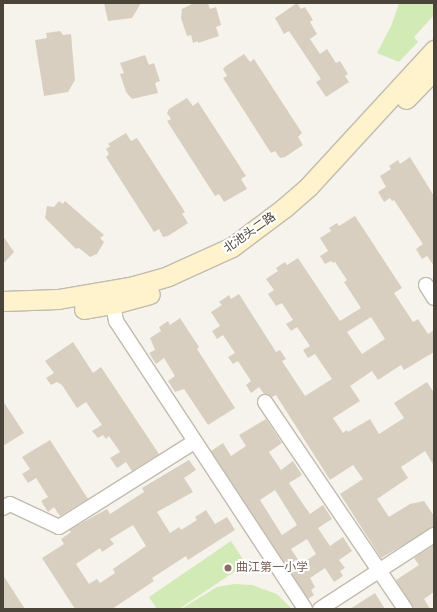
<!DOCTYPE html>
<meta charset="utf-8">
<style>
body{margin:0}
#map{position:relative;width:437px;height:612px;overflow:hidden;background:#f6f3ec;font-family:"Space Grotesk","Noto Sans SC",sans-serif}
div>[style]{position:absolute}
.green>*{inset:0;background:#d2eab5}
.building>*{inset:0;background:#d8cfc1}
.roads{filter:drop-shadow(1px 0 #c2bbae) drop-shadow(-1px 0 #c2bbae) drop-shadow(0 1px #c2bbae) drop-shadow(0 -1px #c2bbae)}
.minor>*{height:14px;margin:-7px;padding:0 7px;transform-origin:7px;border-radius:7px;background:#fff}
.secondary>*{height:19px;margin:-9.5px;padding:0 9.5px;transform-origin:9.5px;border-radius:9.5px;background:#fff3cd}
.dots>*{width:11px;height:11px;translate:-50% -50%;box-sizing:border-box;border:2px solid #fff;border-radius:50%}
span{translate:-50% -50%;white-space:nowrap;text-align:center;line-height:1.15;-webkit-text-stroke:4px #fff;paint-order:stroke}
.street-label{font-size:12px;color:#4b4439}
.education-label{font-size:12px;color:#785e54}
.left{translate:0 -50%;text-align:left}
.frame{position:absolute;inset:0;border:4px solid #4b4439;pointer-events:none}
</style>
<div id="map">
<div class="green">
<div style="clip-path:polygon(399px 3px,434px 3px,434px 15px,414px 37px,418px 42px,399px 62px,377px 53px,392px 24px)"></div>
<div style="clip-path:polygon(231px 541px,246px 564px,179px 609px,157px 609px,149px 597px)"></div>
<div style="clip-path:polygon(234px 584px,252px 585px,277px 594px,292px 609px,181px 609px,217px 587px)"></div>
</div>
<div class="building">
<div style="clip-path:polygon(104px 3px,141px 3px,132px 18px,108px 21px)"></div>
<div style="clip-path:polygon(194px 3px,208px 3px,210px 9px,216px 7px,221px 25px,216px 27px,219px 36px,198px 43px,198px 41px,193px 43px,191px 35px,187px 36px,181px 18px,182px 9px)"></div>
<div style="clip-path:polygon(297px 3px,301px 9px,305px 7px,313px 20px,310px 22px,317px 34px,310px 39px,320px 54px,327px 49px,336px 63px,340px 61px,348px 74px,345px 76px,349px 82px,326px 97px,316px 82px,321px 79px,289px 31px,284px 34px,275px 18px)"></div>
<div style="clip-path:polygon(60px 31px,63px 35px,71px 34px,75px 80px,68px 92px,44px 96px,35px 40px,47px 38px,46px 33px)"></div>
<div style="clip-path:polygon(244px 54px,250px 62px,254px 59px,302px 133px,298px 137px,303px 145px,285px 157px,280px 158px,275px 151px,271px 153px,223px 78px,227px 76px,223px 69px,226px 66px)"></div>
<div style="clip-path:polygon(145px 55px,149px 65px,154px 63px,160px 81px,155px 83px,158px 93px,132px 99px,126px 92px,120px 74px,124px 73px,120px 63px)"></div>
<div style="clip-path:polygon(187px 98px,193px 106px,198px 102px,246px 176px,241px 179px,247px 189px,224px 202px,219px 194px,215px 196px,167px 121px,171px 119px,167px 113px,169px 109px)"></div>
<div style="clip-path:polygon(126px 133px,131px 141px,137px 138px,185px 212px,182px 214px,188px 223px,168px 236px,163px 237px,159px 229px,154px 232px,106px 157px,109px 154px,106px 149px,110px 146px,108px 144px)"></div>
<div style="clip-path:polygon(410px 157px,434px 196px,434px 266px,427px 256px,422px 259px,416px 249px,423px 244px,394px 200px,392px 201px,390px 198px,384px 202px,378px 192px,386px 187px,380px 176px,391px 169px,389px 166px,398px 160px,400px 164px)"></div>
<div style="clip-path:polygon(59px 201px,63px 204px,65px 201px,104px 235px,100px 238px,104px 242px,97px 254px,90px 257px,79px 248px,76px 249px,45px 218px,47px 206px,54px 207px)"></div>
<div style="clip-path:polygon(evenodd,355px 216px,402px 288px,394px 293px,413px 322px,418px 319px,428px 334px,434px 330px,434px 352px,404px 370px,401px 365px,378px 380px,372px 371px,350px 386px,360px 401px,333px 418px,343px 433px,347px 430px,348px 432px,370px 419px,379px 434px,404px 418px,394px 403px,427px 382px,434px 393px,434px 466px,425px 451px,401px 467px,408px 478px,377px 499px,389px 517px,410px 504px,424px 501px,434px 516px,434px 527px,381px 558px,340px 494px,363px 479px,353px 465px,330px 480px,276px 395px,272px 397px,264px 394px,259px 387px,251px 393px,246px 385px,251px 381px,238px 361px,233px 364px,228px 357px,235px 353px,223px 335px,217px 339px,212px 331px,220px 326px,211px 312px,222px 305px,219px 302px,229px 295px,231px 299px,239px 294px,276px 352px,280px 350px,286px 359px,282px 361px,305px 396px,332px 379px,315px 354px,308px 358px,303px 350px,310px 346px,297px 327px,291px 331px,286px 324px,293px 320px,282px 303px,276px 306px,268px 294px,274px 290px,266px 279px,278px 271px,276px 268px,285px 262px,287px 265px,298px 258px,340px 321px,361px 308px,344px 282px,347px 280px,335px 262px,333px 263px,331px 261px,325px 264px,320px 256px,328px 251px,320px 238px,331px 231px,329px 228px,337px 223px,339px 226px,355px 216px,371px 317px,385px 339px,362px 354px,347px 332px,371px 317px)"></div>
<div style="clip-path:polygon(3px 236px,14px 252px,3px 264px)"></div>
<div style="clip-path:polygon(180px 318px,199px 347px,197px 349px,235px 408px,208px 425px,184px 389px,175px 392px,168px 381px,175px 376px,164px 358px,156px 364px,149px 353px,155px 350px,150px 338px,161px 331px,159px 327px,168px 321px,170px 325px)"></div>
<div style="clip-path:polygon(73px 342px,93px 373px,101px 367px,159px 454px,132px 471px,126px 462px,117px 468px,110px 458px,120px 452px,109px 436px,106px 439px,103px 435px,98px 438px,92px 431px,102px 425px,86px 402px,77px 408px,62px 385px,57px 382px,51px 385px,46px 378px,54px 373px,45px 361px)"></div>
<div style="clip-path:polygon(3px 401px,24px 433px,3px 446px)"></div>
<div style="clip-path:polygon(evenodd,266px 419px,282px 443px,269px 452px,281px 470px,293px 461px,302px 475px,289px 483px,303px 504px,310px 514px,323px 505px,332px 519px,318px 528px,330px 546px,343px 537px,352px 551px,339px 560px,345px 568px,340px 571px,343px 576px,334px 582px,325px 568px,310px 578px,315px 587px,311px 590px,314px 595px,308px 599px,211px 451px,223px 443px,231px 456px,246px 446px,239px 435px,266px 419px,275px 490px,297px 525px,282px 535px,260px 500px,275px 490px,266px 419px,307px 539px,316px 554px,301px 564px,291px 549px,307px 539px)"></div>
<div style="clip-path:polygon(50px 440px,88px 499px,60px 516px,54px 507px,48px 512px,41px 501px,48px 497px,36px 478px,28px 483px,22px 474px,30px 469px,22px 457px)"></div>
<div style="clip-path:polygon(evenodd,189px 460px,196px 470px,184px 478px,193px 492px,157px 512px,170px 533px,179px 527px,181px 530px,197px 520px,195px 517px,206px 510px,215px 524px,227px 517px,235px 530px,188px 560px,186px 556px,152px 578px,154px 581px,112px 609px,75px 609px,42px 558px,64px 544px,61px 539px,71px 532px,69px 530px,107px 509px,110px 514px,144px 492px,142px 488px,189px 460px,133px 525px,146px 546px,113px 569px,115px 573px,100px 583px,97px 579px,89px 584px,76px 564px,100px 548px,102px 552px,114px 544px,110px 539px,133px 525px)"></div>
<div style="clip-path:polygon(434px 545px,434px 592px,424px 599px,430px 609px,413px 609px,396px 580px,419px 565px,414px 558px)"></div>
<div style="clip-path:polygon(3px 575px,25px 609px,3px 609px)"></div>
<div style="clip-path:polygon(375px 593px,385px 609px,350px 609px)"></div>
</div>
<div class="roads">
<div class="minor">
<div style="left:426px;top:285px;width:15px;rotate:58deg"></div>
<div style="left:113px;top:304px;width:17px;rotate:80deg"></div>
<div style="left:116px;top:321px;width:344px;rotate:56.7deg"></div>
<div style="left:265px;top:402px;width:250px;rotate:55.9deg"></div>
<div style="left:3px;top:508px;width:8px;rotate:-30deg"></div>
<div style="left:10px;top:504px;width:54px;rotate:25.1deg"></div>
<div style="left:59px;top:527px;width:160px;rotate:-32.2deg"></div>
<div style="left:320px;top:609px;width:136px;rotate:-33deg"></div>
</div>
<div class="secondary">
<div style="left:406px;top:99px;width:40px;rotate:-46deg"></div>
<div style="left:3px;top:301px;width:55px;rotate:-2.1deg"></div>
<div style="left:58px;top:299px;width:77px;rotate:-9.7deg"></div>
<div style="left:134px;top:286px;width:35px;rotate:-16deg"></div>
<div style="left:168px;top:276px;width:70px;rotate:-24.4deg"></div>
<div style="left:232px;top:247px;width:65px;rotate:-36.9deg"></div>
<div style="left:284px;top:208px;width:33px;rotate:-41deg"></div>
<div style="left:309px;top:186px;width:185px;rotate:-47.4deg"></div>
<div style="left:84px;top:309px;width:29px;rotate:-10deg"></div>
<div style="left:113px;top:304px;width:38px;rotate:-15deg"></div>
</div>
</div>
<div class="dots">
<div style="left:228px;top:568px;background:#8d6e63"></div>
</div>
<div class="street-label">
<span style="left:250px;top:233px;rotate:-35deg">北池头二路</span>
</div>
<div class="education-label">
<span class="left" style="left:236px;top:568px">曲江第一小学</span>
</div>
<div class="frame"></div>
</div>
